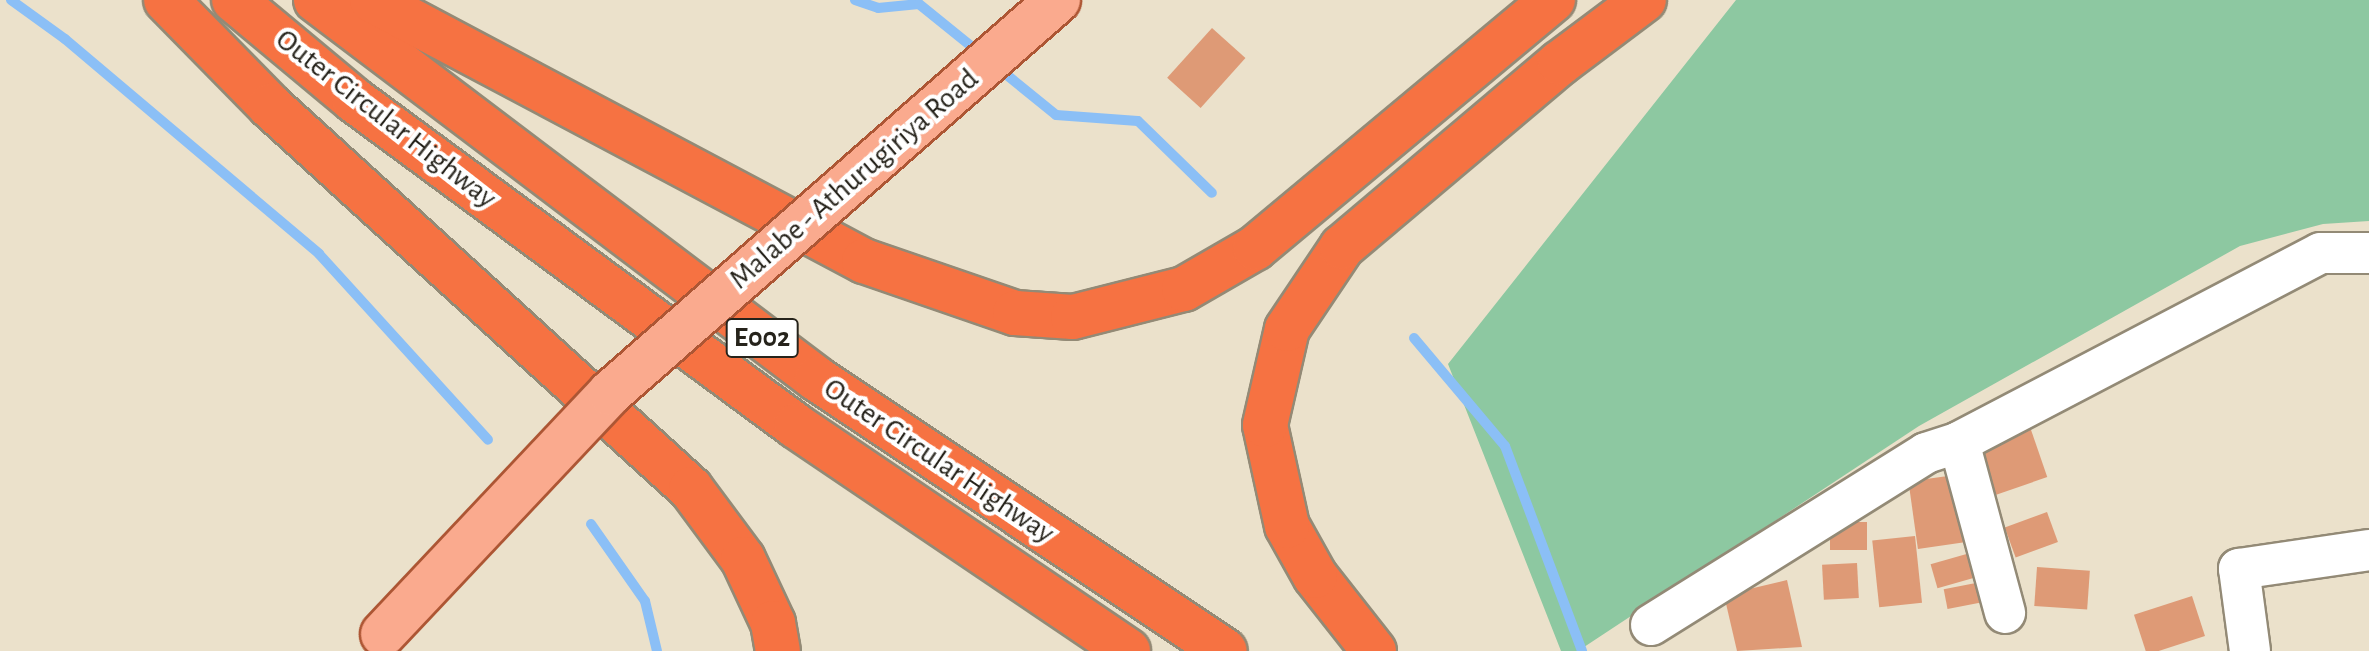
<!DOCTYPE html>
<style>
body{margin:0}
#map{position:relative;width:2369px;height:651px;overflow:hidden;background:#ebe1cb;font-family:"Alegreya Sans",sans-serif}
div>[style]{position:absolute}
.green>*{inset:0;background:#8dc8a1}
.stream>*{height:10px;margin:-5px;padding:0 5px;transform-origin:5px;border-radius:5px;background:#8bbff6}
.building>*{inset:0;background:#de9a76;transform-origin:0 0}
.roads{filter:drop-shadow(2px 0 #938a76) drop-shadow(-2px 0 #938a76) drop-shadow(0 2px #938a76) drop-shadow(0 -2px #938a76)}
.minor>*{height:40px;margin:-20px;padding:0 20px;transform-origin:20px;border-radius:20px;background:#fff}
.highway>*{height:44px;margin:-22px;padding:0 22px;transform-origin:22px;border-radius:22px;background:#f67242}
.bridges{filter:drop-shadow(2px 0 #ad5634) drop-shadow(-2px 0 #ad5634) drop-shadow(0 2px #ad5634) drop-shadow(0 -2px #ad5634)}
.major-bridge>*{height:44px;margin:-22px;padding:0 22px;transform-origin:22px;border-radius:22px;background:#faaa8e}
span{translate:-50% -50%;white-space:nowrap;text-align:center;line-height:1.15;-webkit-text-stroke:8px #fff;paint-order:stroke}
.shield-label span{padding:2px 6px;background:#fff;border:2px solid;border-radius:6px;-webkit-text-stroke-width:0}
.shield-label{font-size:28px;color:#26231b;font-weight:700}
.street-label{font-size:30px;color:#26231b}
</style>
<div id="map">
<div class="green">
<div style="clip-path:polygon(1736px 0,2369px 0,2369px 221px,2323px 224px,2240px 246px,1919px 426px,1578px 651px,1561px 651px,1448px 364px)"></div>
</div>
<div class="stream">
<div style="left:11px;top:0;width:67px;rotate:35.8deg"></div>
<div style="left:65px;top:39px;width:333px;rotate:40.2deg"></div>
<div style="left:319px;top:254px;width:251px;rotate:47.7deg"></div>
<div style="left:855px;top:0;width:24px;rotate:19deg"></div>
<div style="left:878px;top:8px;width:41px;rotate:-5.6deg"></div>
<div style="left:919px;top:4px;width:81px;rotate:39deg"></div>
<div style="left:997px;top:67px;width:76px;rotate:39.1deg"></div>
<div style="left:1056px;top:115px;width:82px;rotate:4.2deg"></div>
<div style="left:1138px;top:121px;width:103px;rotate:44.2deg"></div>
<div style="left:1414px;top:338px;width:141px;rotate:49.9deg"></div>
<div style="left:1505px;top:446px;width:219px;rotate:69.4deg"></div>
<div style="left:591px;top:524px;width:94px;rotate:55deg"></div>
<div style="left:645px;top:601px;width:51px;rotate:76.5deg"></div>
</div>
<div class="building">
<div style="left:1212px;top:28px;width:45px;height:67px;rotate:42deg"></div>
<div style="left:2030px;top:427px;width:53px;height:57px;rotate:71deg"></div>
<div style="left:1955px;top:475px;width:68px;height:47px;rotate:82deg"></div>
<div style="left:2047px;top:512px;width:32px;height:45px;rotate:70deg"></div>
<div style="left:1830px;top:522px;width:37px;height:28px"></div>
<div style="left:1915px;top:536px;width:67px;height:43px;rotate:84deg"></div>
<div style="left:1970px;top:553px;width:25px;height:41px;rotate:74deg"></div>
<div style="left:1857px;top:563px;width:35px;height:35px;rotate:87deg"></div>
<div style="left:2037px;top:567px;width:53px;height:39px;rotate:4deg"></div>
<div style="clip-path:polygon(1787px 580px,1802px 647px,1737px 651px,1724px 595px)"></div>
<div style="left:1981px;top:582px;width:20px;height:38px;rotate:79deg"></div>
<div style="left:2192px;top:596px;width:42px;height:61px;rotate:72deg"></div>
</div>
<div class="roads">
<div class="minor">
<div style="left:1959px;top:442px;width:177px;rotate:74.9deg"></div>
<div style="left:1651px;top:625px;width:324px;rotate:-32deg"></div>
<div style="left:1926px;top:453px;width:35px;rotate:-18deg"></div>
<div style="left:1959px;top:442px;width:408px;rotate:-27.6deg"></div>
<div style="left:2321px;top:253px;width:48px"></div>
<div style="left:2250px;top:651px;width:83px;rotate:-97.6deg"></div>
<div style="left:2239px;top:569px;width:131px;rotate:-8.3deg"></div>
</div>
<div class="highway">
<div style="left:166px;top:0;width:148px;rotate:45.5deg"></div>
<div style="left:270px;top:106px;width:569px;rotate:42.29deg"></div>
<div style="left:691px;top:489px;width:87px;rotate:53.4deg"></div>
<div style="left:743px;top:559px;width:71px;rotate:64.9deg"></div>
<div style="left:773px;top:623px;width:28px;rotate:80deg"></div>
<div style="left:234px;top:0;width:156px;rotate:39.8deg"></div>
<div style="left:354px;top:100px;width:549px;rotate:36.41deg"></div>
<div style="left:796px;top:426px;width:401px;rotate:34.1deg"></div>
<div style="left:316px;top:0;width:628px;rotate:37.11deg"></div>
<div style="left:817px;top:379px;width:490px;rotate:33.7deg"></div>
<div style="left:372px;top:0;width:557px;rotate:27.95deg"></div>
<div style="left:864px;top:261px;width:160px;rotate:19deg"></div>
<div style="left:1015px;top:313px;width:58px;rotate:3.9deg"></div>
<div style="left:1073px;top:317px;width:114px;rotate:-14.2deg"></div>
<div style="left:1184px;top:289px;width:82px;rotate:-30deg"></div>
<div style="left:1255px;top:248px;width:388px;rotate:-39.8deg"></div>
<div style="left:1374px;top:651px;width:95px;rotate:-128.2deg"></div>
<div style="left:1315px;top:576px;width:57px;rotate:-119.2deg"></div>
<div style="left:1287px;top:526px;width:103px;rotate:-102.3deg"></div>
<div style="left:1265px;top:425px;width:98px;rotate:-77.1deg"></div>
<div style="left:1287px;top:329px;width:99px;rotate:-56.1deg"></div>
<div style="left:1342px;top:247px;width:285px;rotate:-40.2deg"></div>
<div style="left:1560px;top:63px;width:105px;rotate:-36.9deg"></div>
</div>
</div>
<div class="bridges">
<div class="major-bridge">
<div style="left:383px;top:634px;width:331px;rotate:-46.7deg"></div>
<div style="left:610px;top:393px;width:596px;rotate:-41.26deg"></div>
</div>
</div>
<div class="shield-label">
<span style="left:762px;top:338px">E002</span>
</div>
<div class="street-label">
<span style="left:386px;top:119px;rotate:38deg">Outer Circular Highway</span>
<span style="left:854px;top:179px;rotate:-41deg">Malabe - Athurugiriya Road</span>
<span style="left:939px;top:461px;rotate:34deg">Outer Circular Highway</span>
</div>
</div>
